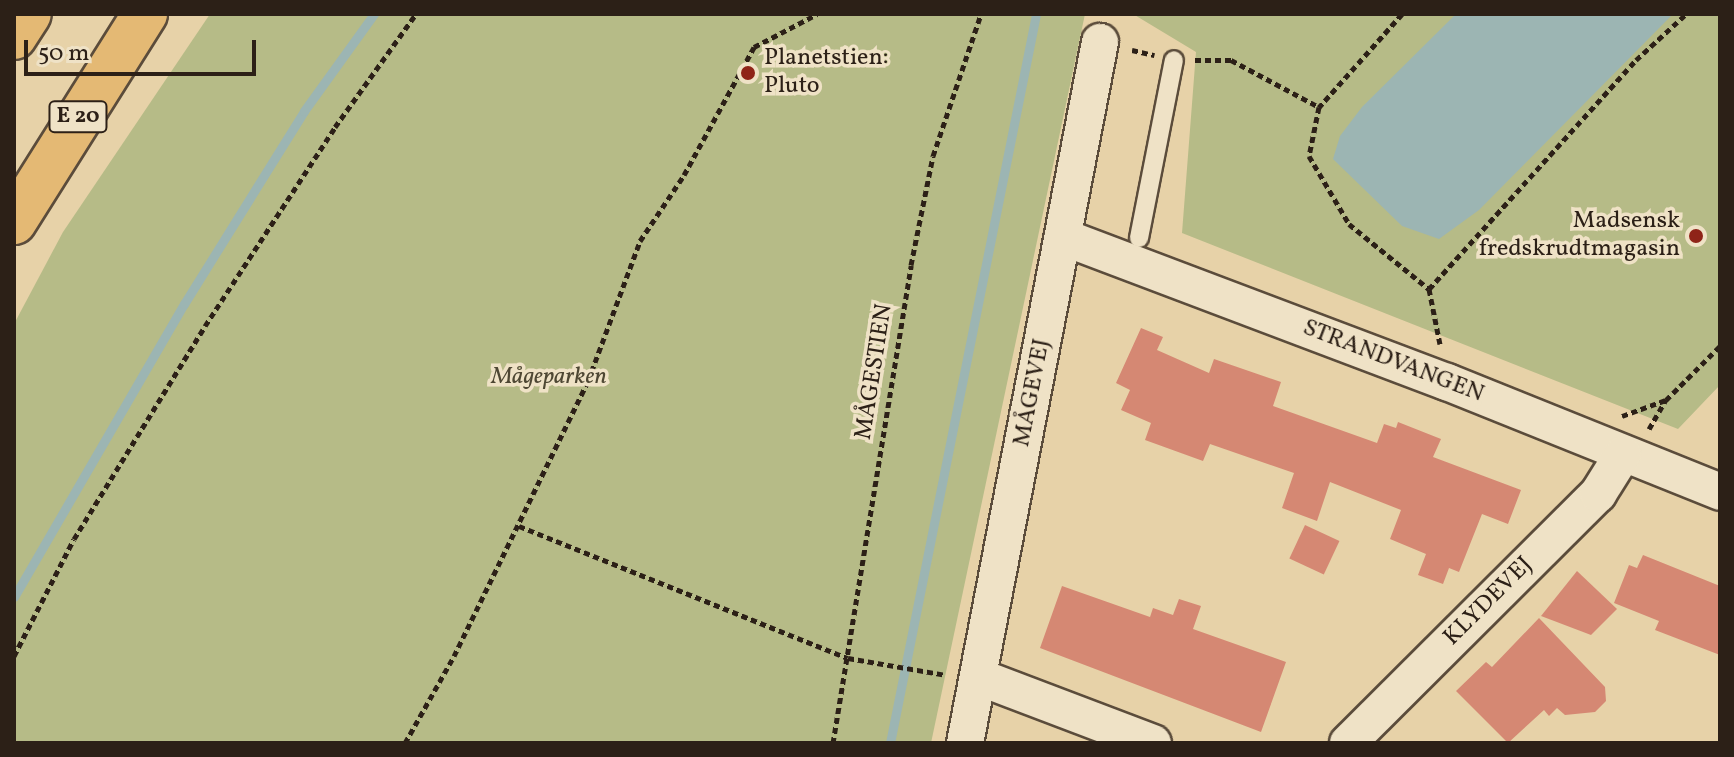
<!DOCTYPE html>
<meta charset="utf-8">
<style>
body{margin:0}
#map{position:relative;width:1734px;height:757px;overflow:hidden;background:#e7d2a8;font-family:Vollkorn,serif}
div>[style]{position:absolute}
.green>*{inset:0;background:#b6bb87}
.water>*{inset:0;background:#9cb5b3}
.stream>*{height:9px;margin:-4.5px;padding:0 4.5px;transform-origin:4.5px;border-radius:4.5px;background:#9cb5b3}
.building>*{inset:0;background:#d58873;transform-origin:0 0}
.path>*{height:5px;margin-top:-2.5px;transform-origin:0;background:repeating-linear-gradient(90deg,#2c2017 0 6px,transparent 0 10px)}
.roads{filter:drop-shadow(2px 0 #5b4c3b) drop-shadow(-2px 0 #5b4c3b) drop-shadow(0 2px #5b4c3b) drop-shadow(0 -2px #5b4c3b)}
.service>*{height:18px;margin:-9px;padding:0 9px;transform-origin:9px;border-radius:9px;background:#efe2c6}
.minor>*{height:36px;margin:-18px;padding:0 18px;transform-origin:18px;border-radius:18px;background:#efe2c6}
.motorway>*{height:44px;margin:-22px;padding:0 22px;transform-origin:22px;border-radius:22px;background:#e4b974}
.dots>*{width:22px;height:22px;translate:-50% -50%;box-sizing:border-box;border:4px solid #efe2c6;border-radius:50%}
span{translate:-50% -50%;white-space:nowrap;text-align:center;line-height:1.15;-webkit-text-stroke:7px #efe2c6;paint-order:stroke}
.shield-label span{padding:2px 6px;background:#efe2c6;border:2px solid;border-radius:6px;-webkit-text-stroke-width:0}
.shield-label{font-size:22px;color:#2c2017;font-weight:700}
.poi-label{font-size:24px;color:#2c2017}
.left{translate:0 -50%;text-align:left}
.right{translate:-100% -50%;text-align:right}
.street-label{font-size:24px;color:#2c2017}
.park-label{font-size:24px;color:#4e4733;font-style:italic}
.frame{position:absolute;inset:0;border:16px solid #2c2017;pointer-events:none}
.scale{position:absolute;left:24px;top:40px;width:232px;height:36px;box-sizing:border-box;border:4px solid #2c2017;border-top:0;padding-left:10px;font-size:24px;line-height:28px;white-space:nowrap;color:#2c2017;-webkit-text-stroke:6px #efe2c6;paint-order:stroke}
</style>
<div id="map">
<div class="green">
<div style="clip-path:polygon(210px 14px,1085px 14px,931px 743px,14px 743px,14px 324px,63px 232px)"></div>
<div style="clip-path:polygon(1133px 14px,1720px 14px,1720px 385px,1678px 429px,1182px 233px,1196px 52px)"></div>
</div>
<div class="water">
<div style="clip-path:polygon(1456px 14px,1673px 14px,1479px 210px,1439px 239px,1402px 226px,1333px 159px,1340px 136px,1362px 107px)"></div>
</div>
<div class="stream">
<div style="left:14px;top:597px;width:339px;rotate:-59.9deg"></div>
<div style="left:184px;top:304px;width:227px;rotate:-58.1deg"></div>
<div style="left:304px;top:111px;width:120px;rotate:-54.2deg"></div>
<div style="left:890px;top:743px;width:743px;rotate:-78.67deg"></div>
</div>
<div class="building">
<div style="clip-path:polygon(1141px 328px,1163px 337px,1157px 350px,1209px 373px,1214px 359px,1281px 382px,1273px 406px,1377px 443px,1384px 424px,1396px 428px,1398px 422px,1441px 439px,1433px 457px,1521px 490px,1508px 524px,1482px 514px,1459px 572px,1449px 568px,1443px 584px,1418px 575px,1426px 554px,1390px 539px,1401px 510px,1330px 482px,1317px 521px,1282px 508px,1294px 473px,1210px 444px,1203px 461px,1145px 440px,1151px 423px,1121px 410px,1130px 390px,1116px 383px)"></div>
<div style="left:1305px;top:525px;width:38px;height:37px;rotate:25deg"></div>
<div style="clip-path:polygon(1643px 555px,1720px 586px,1720px 655px,1655px 630px,1659px 621px,1614px 603px,1629px 565px,1637px 568px)"></div>
<div style="clip-path:polygon(1577px 571px,1617px 609px,1591px 635px,1541px 616px)"></div>
<div style="clip-path:polygon(1062px 586px,1150px 617px,1153px 608px,1173px 615px,1179px 599px,1201px 606px,1193px 629px,1286px 662px,1261px 732px,1040px 648px)"></div>
<div style="clip-path:polygon(1539px 618px,1605px 687px,1606px 701px,1595px 712px,1565px 715px,1557px 708px,1549px 716px,1544px 710px,1508px 743px,1456px 691px,1486px 662px,1492px 667px)"></div>
</div>
<div class="path">
<div style="left:1402px;top:14px;width:125px;rotate:131.7deg"></div>
<div style="left:1319px;top:107px;width:50px;rotate:101.5deg"></div>
<div style="left:1309px;top:156px;width:79px;rotate:59.5deg"></div>
<div style="left:1349px;top:224px;width:103px;rotate:39.1deg"></div>
<div style="left:1429px;top:289px;width:309px;rotate:-47.9deg"></div>
<div style="left:1636px;top:60px;width:68px;rotate:-42.6deg"></div>
<div style="left:1132px;top:50px;width:23px;rotate:13deg"></div>
<div style="left:1195px;top:60px;width:36px"></div>
<div style="left:1231px;top:60px;width:100px;rotate:28.1deg"></div>
<div style="left:1429px;top:289px;width:56px;rotate:78.7deg"></div>
<div style="left:1622px;top:416px;width:47px;rotate:-20deg"></div>
<div style="left:1649px;top:429px;width:34px;rotate:-60deg"></div>
<div style="left:1666px;top:400px;width:76px;rotate:-45deg"></div>
<div style="left:519px;top:526px;width:354px;rotate:21.9deg"></div>
<div style="left:848px;top:658px;width:99px;rotate:9.8deg"></div>
<div style="left:14px;top:656px;width:131px;rotate:-62.9deg"></div>
<div style="left:74px;top:539px;width:250px;rotate:-58.4deg"></div>
<div style="left:205px;top:326px;width:238px;rotate:-56.8deg"></div>
<div style="left:335px;top:127px;width:139px;rotate:-54.4deg"></div>
<div style="left:405px;top:743px;width:100px;rotate:-60.6deg"></div>
<div style="left:454px;top:656px;width:306px;rotate:-64deg"></div>
<div style="left:588px;top:381px;width:149px;rotate:-69.6deg"></div>
<div style="left:640px;top:241px;width:79px;rotate:-56.3deg"></div>
<div style="left:684px;top:175px;width:146px;rotate:-61.3deg"></div>
<div style="left:754px;top:47px;width:71px;rotate:-27.6deg"></div>
<div style="left:833px;top:743px;width:484px;rotate:-80.7deg"></div>
<div style="left:911px;top:265px;width:111px;rotate:-78.6deg"></div>
<div style="left:933px;top:156px;width:150px;rotate:-71.3deg"></div>
</div>
<div class="roads">
<div class="service">
<div style="left:1139px;top:238px;width:181px;rotate:-78.9deg"></div>
</div>
<div class="minor">
<div style="left:1063px;top:237px;width:410px;rotate:20.7deg"></div>
<div style="left:1447px;top:382px;width:294px;rotate:21.9deg"></div>
<div style="left:979px;top:677px;width:186px;rotate:20.8deg"></div>
<div style="left:965px;top:743px;width:714px;rotate:-79.1deg"></div>
<div style="left:1348px;top:743px;width:353px;rotate:-44.9deg"></div>
<div style="left:1598px;top:494px;width:47px;rotate:-58deg"></div>
</div>
<div class="motorway">
<div style="left:14px;top:37px;width:27px;rotate:-57deg"></div>
<div style="left:14px;top:222px;width:246px;rotate:-57.8deg"></div>
</div>
</div>
<div class="dots">
<div style="left:748px;top:73px;background:#8f2418"></div>
<div style="left:1696px;top:236px;background:#8f2418"></div>
</div>
<div class="shield-label">
<span style="left:78px;top:117px">E 20</span>
</div>
<div class="poi-label">
<span class="left" style="left:764px;top:73px">Planetstien:<br>Pluto</span>
<span class="right" style="left:1680px;top:236px">Madsensk<br>fredskrudtmagasin</span>
</div>
<div class="street-label">
<span style="left:1393px;top:362px;rotate:21deg">STRANDVANGEN</span>
<span style="left:875px;top:372px;rotate:-81deg">MÅGESTIEN</span>
<span style="left:1033px;top:393px;rotate:-79deg">MÅGEVEJ</span>
<span style="left:1489px;top:602px;rotate:-45deg">KLYDEVEJ</span>
</div>
<div class="park-label">
<span style="left:549px;top:378px">Mågeparken</span>
</div>
<div class="frame"></div>
<div class="scale">50 m</div>
</div>
